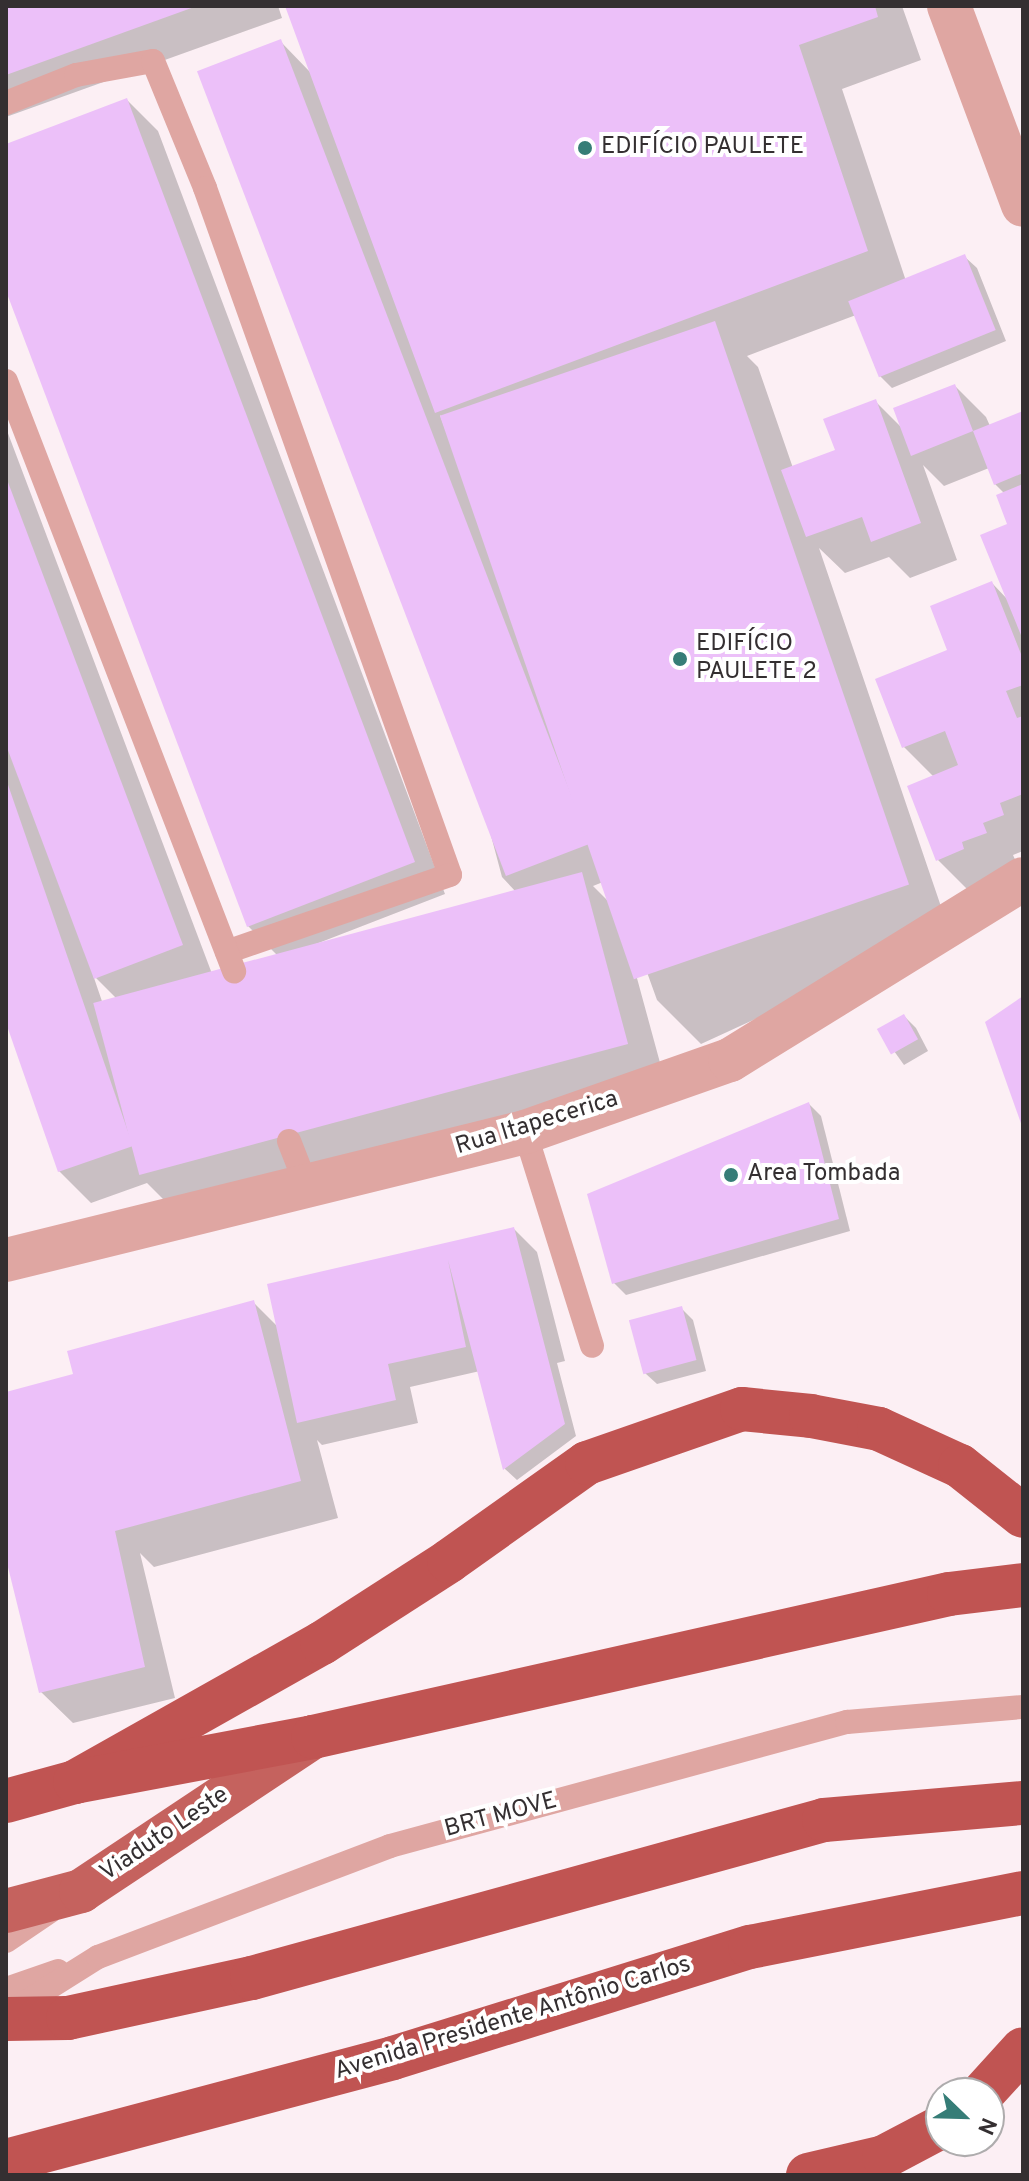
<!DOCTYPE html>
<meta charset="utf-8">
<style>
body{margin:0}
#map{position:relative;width:1029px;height:2181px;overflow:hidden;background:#fceff4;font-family:Overpass,sans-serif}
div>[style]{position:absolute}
.shadow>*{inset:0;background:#0003}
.building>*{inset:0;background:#ecc0f9;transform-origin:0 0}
.service>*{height:24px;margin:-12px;padding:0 12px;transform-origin:12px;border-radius:12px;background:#dfa6a2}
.minor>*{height:44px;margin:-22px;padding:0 22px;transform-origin:22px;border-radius:22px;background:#dfa6a2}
.tertiary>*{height:44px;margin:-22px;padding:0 22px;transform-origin:22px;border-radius:22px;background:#dfa6a2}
.primary>*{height:44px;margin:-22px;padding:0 22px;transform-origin:22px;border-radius:22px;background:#c5625e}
.trunk>*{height:44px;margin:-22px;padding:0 22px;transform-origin:22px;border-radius:22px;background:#c05452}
.dots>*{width:22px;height:22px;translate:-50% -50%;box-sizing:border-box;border:4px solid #fff;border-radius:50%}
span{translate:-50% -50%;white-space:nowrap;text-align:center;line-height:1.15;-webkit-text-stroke:8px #fff;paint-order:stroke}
.poi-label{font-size:24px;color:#342f31}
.left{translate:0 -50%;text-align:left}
.street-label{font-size:24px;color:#342f31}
.frame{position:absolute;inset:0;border:8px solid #342f31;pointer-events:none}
.north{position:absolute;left:925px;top:2077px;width:80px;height:80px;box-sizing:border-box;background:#fff;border:2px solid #aeacad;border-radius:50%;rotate:113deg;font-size:22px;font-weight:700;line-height:32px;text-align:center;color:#342f31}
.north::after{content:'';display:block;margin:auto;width:28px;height:36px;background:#367d77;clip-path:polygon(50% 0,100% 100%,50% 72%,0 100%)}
</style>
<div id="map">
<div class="shadow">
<div style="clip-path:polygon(6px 6px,278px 6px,282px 18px,6px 117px)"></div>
<div style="clip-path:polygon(evenodd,287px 6px,902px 6px,921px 60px,842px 89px,906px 281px,965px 257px,977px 268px,1006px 341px,892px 388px,880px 376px,856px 315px,747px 356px,758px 367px,793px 468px,837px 451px,876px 402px,902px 428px,955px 386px,986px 417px,990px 426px,1023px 414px,1023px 851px,1013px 855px,1017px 864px,969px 891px,938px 860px,934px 777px,904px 747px,950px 651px,992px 583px,1009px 601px,1010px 525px,1005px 494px,995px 484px,989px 468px,944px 486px,923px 465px,957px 560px,910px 578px,889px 557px,845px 573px,819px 548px,949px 930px,701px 1044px,657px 1000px,613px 878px,593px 886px,619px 912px,665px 1081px,183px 1219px,147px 1183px,91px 1203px,59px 1171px,6px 1017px,6px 428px,214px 979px,282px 960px,248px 926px,6px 286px,6px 146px,127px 100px,158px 131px,445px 894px,285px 956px,286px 959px,517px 893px,502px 877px,280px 41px,311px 73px,287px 6px,440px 415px,455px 430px,447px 434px,440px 415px,287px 6px,93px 975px,123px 1005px,105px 1010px,93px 975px)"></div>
<div style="clip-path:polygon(904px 1016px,916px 1028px,928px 1051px,904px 1065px,879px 1030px)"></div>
<div style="clip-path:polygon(809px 1104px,821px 1116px,850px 1231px,626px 1295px,614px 1283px)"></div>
<div style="clip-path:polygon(514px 1229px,537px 1252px,565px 1361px,557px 1363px,576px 1436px,517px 1480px,505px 1469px,480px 1371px,410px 1387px,418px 1423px,322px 1445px,317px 1440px,338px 1518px,154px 1567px,140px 1553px,175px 1698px,73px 1723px,41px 1692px,6px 1551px,6px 1394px,75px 1375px,253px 1302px,278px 1327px)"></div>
<div style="clip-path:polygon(681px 1308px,693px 1320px,706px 1371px,657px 1384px,645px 1373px)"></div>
</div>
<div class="building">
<div style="clip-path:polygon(6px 6px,197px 6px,6px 75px)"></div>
<div style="clip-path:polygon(285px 6px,875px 6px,878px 17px,799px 45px,868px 251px,435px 413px)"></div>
<div style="left:281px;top:39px;width:862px;height:90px;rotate:69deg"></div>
<div style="clip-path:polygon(127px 98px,415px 862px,247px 927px,6px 291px,6px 144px)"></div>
<div style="left:965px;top:254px;width:82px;height:126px;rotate:68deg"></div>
<div style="left:715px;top:321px;width:596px;height:291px;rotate:71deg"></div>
<div style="clip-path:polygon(955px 384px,973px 431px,1023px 411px,1023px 473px,994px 485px,973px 431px,911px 456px,893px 408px)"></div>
<div style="clip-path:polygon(876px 399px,921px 523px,871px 542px,862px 517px,806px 537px,781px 470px,835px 450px,823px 419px)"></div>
<div style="clip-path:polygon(6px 477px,183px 945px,94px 979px,6px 745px)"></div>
<div style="clip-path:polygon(1023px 484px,1023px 640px,980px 535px,1007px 524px,996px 495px)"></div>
<div style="clip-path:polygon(992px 581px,1023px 659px,1023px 685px,1006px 691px,1017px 718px,1023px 716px,1023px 794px,1000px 803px,1004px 815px,983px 823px,987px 833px,962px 842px,964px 849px,936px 861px,907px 786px,958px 765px,945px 731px,902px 748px,875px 679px,947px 650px,930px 606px)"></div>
<div style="clip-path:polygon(6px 779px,133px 1146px,58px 1172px,6px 1023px)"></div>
<div style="left:582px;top:872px;width:178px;height:506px;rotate:75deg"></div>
<div style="clip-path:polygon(1023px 996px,1023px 1129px,985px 1022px)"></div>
<div style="left:904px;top:1014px;width:29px;height:31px;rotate:61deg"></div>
<div style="clip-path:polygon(809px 1102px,839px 1219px,612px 1284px,587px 1194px)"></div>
<div style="clip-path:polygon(514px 1227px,565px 1424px,503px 1470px,448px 1260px,466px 1347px,388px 1364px,396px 1400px,297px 1423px,267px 1284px)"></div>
<div style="clip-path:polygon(254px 1300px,301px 1481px,115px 1531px,145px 1667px,39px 1693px,6px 1559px,6px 1392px,73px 1374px,67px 1351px)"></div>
<div style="left:682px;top:1306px;width:56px;height:55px;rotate:75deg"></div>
</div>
<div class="service">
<div style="left:6px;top:103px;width:75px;rotate:-21.8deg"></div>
<div style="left:76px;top:75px;width:78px;rotate:-10.3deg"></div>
<div style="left:153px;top:61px;width:137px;rotate:67.7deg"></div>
<div style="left:205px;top:188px;width:729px;rotate:70.37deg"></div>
<div style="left:450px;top:875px;width:236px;rotate:161deg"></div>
<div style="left:6px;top:381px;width:633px;rotate:68.87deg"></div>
<div style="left:525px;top:1132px;width:224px;rotate:72.6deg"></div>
<div style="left:289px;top:1141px;width:49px;rotate:68.6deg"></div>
<div style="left:6px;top:1941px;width:52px;rotate:-34deg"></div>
<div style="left:6px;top:1989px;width:55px;rotate:-19.1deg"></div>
<div style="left:7px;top:2014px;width:107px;rotate:-32.1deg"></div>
<div style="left:98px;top:1957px;width:312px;rotate:-20.8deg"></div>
<div style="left:390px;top:1846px;width:474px;rotate:-15.2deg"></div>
<div style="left:847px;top:1722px;width:177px;rotate:-4.9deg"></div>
</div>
<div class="minor">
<div style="left:949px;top:6px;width:212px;rotate:69.6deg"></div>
</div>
<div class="tertiary">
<div style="left:6px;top:1260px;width:535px;rotate:-13.85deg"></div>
<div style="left:525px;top:1132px;width:217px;rotate:-19.4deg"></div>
<div style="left:730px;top:1060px;width:344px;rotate:-31.7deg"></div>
</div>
<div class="primary">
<div style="left:6px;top:1911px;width:78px;rotate:-14.9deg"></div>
<div style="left:81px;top:1891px;width:278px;rotate:-33.6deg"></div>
</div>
<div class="trunk">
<div style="left:75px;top:1782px;width:283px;rotate:-29.4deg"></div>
<div style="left:322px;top:1643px;width:151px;rotate:-32.8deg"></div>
<div style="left:449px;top:1561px;width:169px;rotate:-35.4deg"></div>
<div style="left:587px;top:1463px;width:164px;rotate:-19.2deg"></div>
<div style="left:742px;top:1409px;width:69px;rotate:5.8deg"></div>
<div style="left:811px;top:1416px;width:69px;rotate:10.8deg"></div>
<div style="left:879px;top:1429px;width:89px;rotate:24.6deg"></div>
<div style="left:960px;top:1466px;width:80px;rotate:38.4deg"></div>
<div style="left:6px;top:1801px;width:72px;rotate:-15.4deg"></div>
<div style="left:75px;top:1782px;width:242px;rotate:-10.7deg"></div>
<div style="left:313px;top:1737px;width:652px;rotate:-12.67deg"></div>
<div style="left:949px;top:1594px;width:75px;rotate:-6.9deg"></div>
<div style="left:6px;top:2019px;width:62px;rotate:-0.9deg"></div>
<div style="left:68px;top:2018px;width:188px;rotate:-12.3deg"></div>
<div style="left:252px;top:1978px;width:593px;rotate:-15.44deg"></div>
<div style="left:824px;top:1820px;width:200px;rotate:-4.9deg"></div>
<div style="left:983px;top:2093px;width:59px;rotate:-47.7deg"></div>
<div style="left:6px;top:2161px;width:400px;rotate:-14.9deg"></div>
<div style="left:393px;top:2058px;width:374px;rotate:-17.3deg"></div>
<div style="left:750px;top:1947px;width:278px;rotate:-11.2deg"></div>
<div style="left:808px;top:2175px;width:78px;rotate:-13.3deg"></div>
<div style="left:884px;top:2157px;width:64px;rotate:-27.8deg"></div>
</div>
<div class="dots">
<div style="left:585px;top:148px;background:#367d77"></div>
<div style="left:680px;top:659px;background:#367d77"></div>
<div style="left:731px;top:1175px;background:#367d77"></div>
</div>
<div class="poi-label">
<span class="left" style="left:601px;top:148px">EDIFÍCIO PAULETE</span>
<span class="left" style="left:696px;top:659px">EDIFÍCIO<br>PAULETE 2</span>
<span class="left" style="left:747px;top:1175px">Area Tombada</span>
</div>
<div class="street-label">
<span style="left:537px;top:1124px;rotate:-17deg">Rua Itapecerica</span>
<span style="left:501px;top:1816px;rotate:-15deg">BRT MOVE</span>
<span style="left:165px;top:1835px;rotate:-34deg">Viaduto Leste</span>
<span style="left:513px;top:2019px;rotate:-17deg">Avenida Presidente Antônio Carlos</span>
</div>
<div class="frame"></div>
<div class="north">N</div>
</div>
